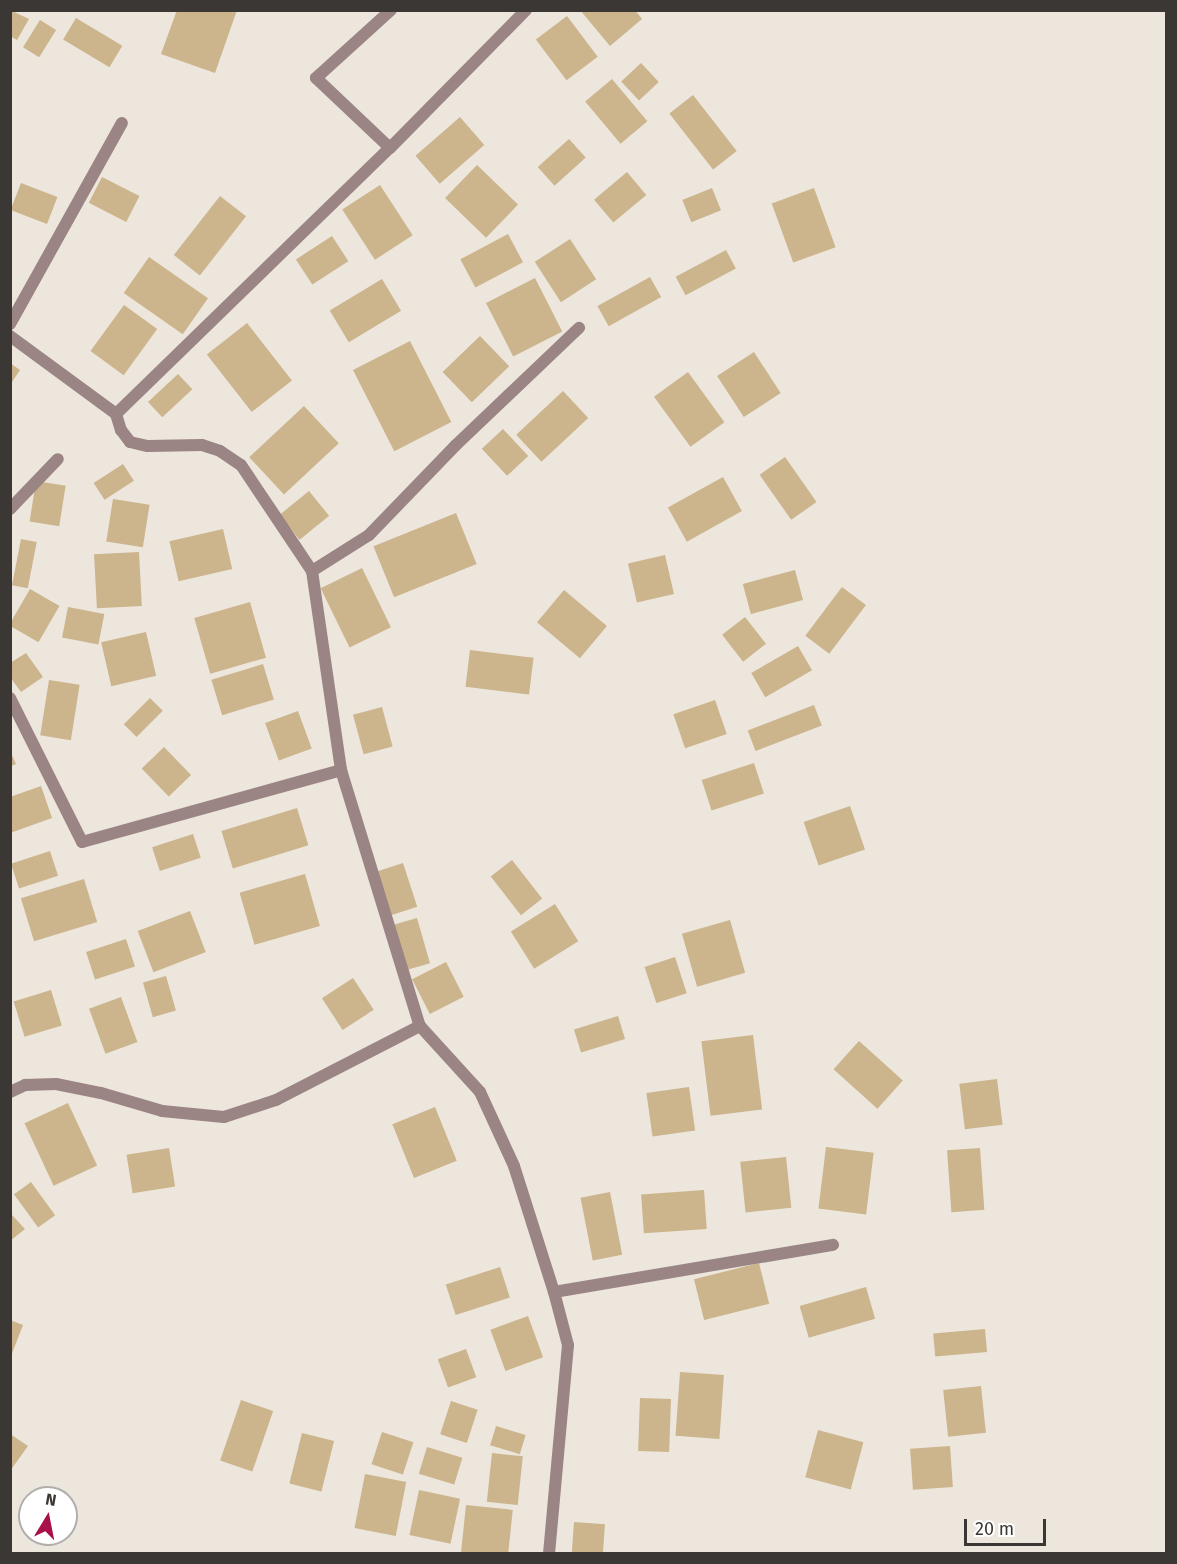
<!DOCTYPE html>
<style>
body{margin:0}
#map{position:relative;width:1177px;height:1564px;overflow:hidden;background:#ece6dc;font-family:"Fira Sans",sans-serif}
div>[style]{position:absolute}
.building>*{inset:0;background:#ccb48c;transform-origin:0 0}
.minor>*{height:12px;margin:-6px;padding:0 6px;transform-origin:6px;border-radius:6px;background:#9b8484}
span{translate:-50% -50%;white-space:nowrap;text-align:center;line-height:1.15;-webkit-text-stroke:6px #fff;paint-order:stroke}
.frame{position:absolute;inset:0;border:12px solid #3a3734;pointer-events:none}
.north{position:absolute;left:18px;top:1486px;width:60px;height:60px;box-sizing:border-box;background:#fff;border:2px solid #b0afae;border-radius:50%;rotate:10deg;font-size:16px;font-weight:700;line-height:24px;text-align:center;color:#3a3734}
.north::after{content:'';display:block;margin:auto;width:21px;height:27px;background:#a7124a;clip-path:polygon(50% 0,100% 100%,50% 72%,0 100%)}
.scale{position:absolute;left:964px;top:1519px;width:82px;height:27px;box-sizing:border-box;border:3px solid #3a3734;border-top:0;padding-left:8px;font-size:18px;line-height:21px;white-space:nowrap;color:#3a3734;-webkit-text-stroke:4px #fff;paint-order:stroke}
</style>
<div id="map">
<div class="building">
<div style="clip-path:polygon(10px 10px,29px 19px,17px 40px,10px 36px)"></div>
<div style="clip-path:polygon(177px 10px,237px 10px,215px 73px,161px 54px)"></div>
<div style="clip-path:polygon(580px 10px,635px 10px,642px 19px,610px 46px)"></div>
<div style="left:567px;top:16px;width:51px;height:39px;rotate:53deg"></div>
<div style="left:76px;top:18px;width:54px;height:25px;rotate:31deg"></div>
<div style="left:40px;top:20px;width:19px;height:32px;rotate:32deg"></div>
<div style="left:641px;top:63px;width:26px;height:27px;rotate:47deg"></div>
<div style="left:612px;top:79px;width:55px;height:35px;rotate:50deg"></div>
<div style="left:693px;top:95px;width:71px;height:30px;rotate:52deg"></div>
<div style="left:460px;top:117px;width:37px;height:59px;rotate:49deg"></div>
<div style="left:569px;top:139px;width:25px;height:42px;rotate:48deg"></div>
<div style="left:477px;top:165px;width:57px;height:46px;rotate:44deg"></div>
<div style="left:627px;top:172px;width:30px;height:43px;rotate:50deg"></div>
<div style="left:102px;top:177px;width:42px;height:29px;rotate:27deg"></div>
<div style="left:21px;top:183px;width:39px;height:29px;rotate:21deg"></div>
<div style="left:380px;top:185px;width:60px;height:45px;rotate:57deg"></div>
<div style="left:712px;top:188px;width:24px;height:32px;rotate:68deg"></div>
<div style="left:814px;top:188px;width:63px;height:45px;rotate:70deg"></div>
<div style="left:220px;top:196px;width:33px;height:75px;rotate:38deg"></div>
<div style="left:508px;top:234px;width:32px;height:54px;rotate:62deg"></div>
<div style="left:332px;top:236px;width:30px;height:43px;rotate:57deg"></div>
<div style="left:570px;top:239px;width:48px;height:42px;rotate:57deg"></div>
<div style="left:726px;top:250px;width:21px;height:57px;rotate:62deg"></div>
<div style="left:149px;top:257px;width:72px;height:44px;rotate:35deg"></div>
<div style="left:650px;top:277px;width:23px;height:60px;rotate:61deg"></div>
<div style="left:535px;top:278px;width:60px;height:55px;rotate:63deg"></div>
<div style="left:382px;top:279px;width:37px;height:61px;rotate:59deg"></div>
<div style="left:124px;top:305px;width:41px;height:57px;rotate:36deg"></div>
<div style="left:247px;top:323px;width:73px;height:51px;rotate:52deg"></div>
<div style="left:480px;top:336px;width:42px;height:52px;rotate:46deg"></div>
<div style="left:410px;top:341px;width:91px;height:64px;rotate:63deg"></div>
<div style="left:754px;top:352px;width:49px;height:44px;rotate:57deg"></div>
<div style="clip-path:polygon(10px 363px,20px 370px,10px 385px)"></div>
<div style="left:688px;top:372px;width:62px;height:42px;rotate:54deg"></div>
<div style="left:178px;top:374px;width:21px;height:41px;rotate:47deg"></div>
<div style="left:563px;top:391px;width:37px;height:64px;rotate:47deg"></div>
<div style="left:304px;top:406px;width:51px;height:75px;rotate:47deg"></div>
<div style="left:503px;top:429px;width:37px;height:29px;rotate:47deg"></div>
<div style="left:785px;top:457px;width:55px;height:31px;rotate:55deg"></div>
<div style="left:123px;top:464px;width:20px;height:35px;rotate:57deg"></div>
<div style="left:723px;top:477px;width:39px;height:63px;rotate:61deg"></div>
<div style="left:36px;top:481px;width:30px;height:41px;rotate:9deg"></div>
<div style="left:309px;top:491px;width:32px;height:38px;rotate:51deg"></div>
<div style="left:113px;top:499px;width:37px;height:43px;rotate:9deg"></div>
<div style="left:456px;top:513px;width:55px;height:89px;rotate:68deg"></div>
<div style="left:223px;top:529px;width:41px;height:55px;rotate:77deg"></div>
<div style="left:21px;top:539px;width:16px;height:47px;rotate:11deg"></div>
<div style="left:139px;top:552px;width:54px;height:45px;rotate:87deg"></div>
<div style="left:665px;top:555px;width:40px;height:38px;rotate:77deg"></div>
<div style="left:362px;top:568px;width:66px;height:46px;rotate:64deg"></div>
<div style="left:795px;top:570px;width:31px;height:54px;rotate:75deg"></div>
<div style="left:842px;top:587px;width:30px;height:61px;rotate:37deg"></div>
<div style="left:30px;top:589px;width:34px;height:42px;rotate:30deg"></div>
<div style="left:564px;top:590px;width:56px;height:42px;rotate:40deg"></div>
<div style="left:250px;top:602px;width:58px;height:58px;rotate:74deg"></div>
<div style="left:68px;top:607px;width:37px;height:31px;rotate:11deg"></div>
<div style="left:745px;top:617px;width:34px;height:29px;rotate:52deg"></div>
<div style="left:146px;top:632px;width:45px;height:46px;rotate:77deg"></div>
<div style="left:798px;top:646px;width:28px;height:54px;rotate:60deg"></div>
<div style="left:470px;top:650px;width:64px;height:37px;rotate:7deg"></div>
<div style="clip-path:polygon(26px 653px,43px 677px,21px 692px,10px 677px,10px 663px)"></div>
<div style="left:263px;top:664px;width:37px;height:54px;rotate:73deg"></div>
<div style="left:49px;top:680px;width:31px;height:56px;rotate:9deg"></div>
<div style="left:150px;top:698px;width:18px;height:37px;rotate:45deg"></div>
<div style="left:715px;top:700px;width:36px;height:44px;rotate:71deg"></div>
<div style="left:814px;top:705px;width:22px;height:71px;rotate:69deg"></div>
<div style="left:382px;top:707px;width:41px;height:30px;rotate:75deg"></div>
<div style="left:298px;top:711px;width:40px;height:35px;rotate:70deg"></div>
<div style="left:164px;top:747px;width:39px;height:31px;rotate:46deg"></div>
<div style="clip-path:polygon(11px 753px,16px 764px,11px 766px)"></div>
<div style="left:754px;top:763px;width:32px;height:55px;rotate:72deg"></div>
<div style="clip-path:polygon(41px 786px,52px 818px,10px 833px,10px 797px)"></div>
<div style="left:850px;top:806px;width:46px;height:49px;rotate:71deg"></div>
<div style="left:297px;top:808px;width:39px;height:79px;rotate:73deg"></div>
<div style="left:193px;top:834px;width:25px;height:43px;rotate:72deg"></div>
<div style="left:50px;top:851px;width:26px;height:41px;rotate:72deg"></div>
<div style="left:512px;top:860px;width:49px;height:27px;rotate:52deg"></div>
<div style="left:403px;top:863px;width:46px;height:34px;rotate:72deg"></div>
<div style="left:305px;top:874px;width:54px;height:68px;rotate:74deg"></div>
<div style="left:84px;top:879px;width:45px;height:66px;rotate:73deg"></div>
<div style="left:555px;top:904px;width:44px;height:52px;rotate:58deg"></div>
<div style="left:190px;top:911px;width:44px;height:56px;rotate:69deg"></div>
<div style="left:417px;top:918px;width:47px;height:28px;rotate:74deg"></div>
<div style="left:730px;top:920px;width:55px;height:50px;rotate:74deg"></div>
<div style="left:126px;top:939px;width:29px;height:42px;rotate:72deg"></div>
<div style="left:675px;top:957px;width:38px;height:32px;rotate:72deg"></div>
<div style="left:446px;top:962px;width:39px;height:38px;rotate:63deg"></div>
<div style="left:166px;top:976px;width:36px;height:24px;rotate:74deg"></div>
<div style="left:353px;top:978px;width:38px;height:37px;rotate:57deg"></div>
<div style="left:51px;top:990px;width:37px;height:39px;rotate:73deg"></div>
<div style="left:121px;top:997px;width:48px;height:34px;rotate:70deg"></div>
<div style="left:618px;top:1016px;width:24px;height:46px;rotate:73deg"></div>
<div style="left:753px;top:1035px;width:75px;height:52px;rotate:83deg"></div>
<div style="left:859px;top:1041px;width:59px;height:38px;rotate:42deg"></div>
<div style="left:997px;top:1079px;width:46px;height:38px;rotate:83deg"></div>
<div style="left:689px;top:1087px;width:44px;height:43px;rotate:82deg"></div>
<div style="left:68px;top:1103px;width:69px;height:48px;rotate:65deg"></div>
<div style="left:435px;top:1107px;width:58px;height:46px;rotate:68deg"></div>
<div style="left:826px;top:1147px;width:48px;height:62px;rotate:7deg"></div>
<div style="left:169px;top:1148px;width:39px;height:43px;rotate:81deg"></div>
<div style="left:980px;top:1148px;width:62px;height:33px;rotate:86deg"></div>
<div style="left:786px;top:1157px;width:51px;height:46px;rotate:84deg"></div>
<div style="left:31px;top:1182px;width:41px;height:21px;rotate:54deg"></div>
<div style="left:704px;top:1190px;width:39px;height:63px;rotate:86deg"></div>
<div style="left:610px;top:1192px;width:64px;height:30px;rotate:79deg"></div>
<div style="clip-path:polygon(10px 1213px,25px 1229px,10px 1241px)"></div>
<div style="left:759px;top:1263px;width:42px;height:67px;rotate:76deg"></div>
<div style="left:500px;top:1267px;width:32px;height:57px;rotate:72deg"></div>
<div style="left:866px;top:1287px;width:33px;height:69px;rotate:74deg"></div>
<div style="left:528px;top:1316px;width:44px;height:40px;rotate:70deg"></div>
<div style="clip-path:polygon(10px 1320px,23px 1325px,11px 1356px,10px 1356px)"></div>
<div style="left:985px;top:1329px;width:23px;height:52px;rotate:85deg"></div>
<div style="left:466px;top:1349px;width:30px;height:30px;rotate:70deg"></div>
<div style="left:680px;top:1372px;width:44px;height:64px;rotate:4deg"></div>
<div style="left:981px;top:1386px;width:47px;height:38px;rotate:84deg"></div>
<div style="left:640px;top:1398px;width:31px;height:53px;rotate:2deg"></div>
<div style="left:241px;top:1400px;width:34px;height:64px;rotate:19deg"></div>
<div style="left:451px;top:1401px;width:28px;height:35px;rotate:18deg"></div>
<div style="left:496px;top:1426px;width:31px;height:20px;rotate:17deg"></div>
<div style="left:818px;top:1430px;width:47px;height:49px;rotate:15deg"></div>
<div style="left:382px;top:1432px;width:33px;height:34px;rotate:18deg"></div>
<div style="left:302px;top:1433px;width:33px;height:52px;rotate:14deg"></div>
<div style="clip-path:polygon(10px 1434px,28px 1446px,10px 1471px)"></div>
<div style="left:950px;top:1446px;width:41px;height:40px;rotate:86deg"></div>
<div style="left:427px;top:1447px;width:37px;height:28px;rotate:17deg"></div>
<div style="left:492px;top:1453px;width:31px;height:49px;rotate:6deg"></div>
<div style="left:365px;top:1474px;width:42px;height:55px;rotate:11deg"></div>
<div style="left:419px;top:1490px;width:42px;height:46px;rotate:12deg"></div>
<div style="left:466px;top:1505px;width:47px;height:47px;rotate:6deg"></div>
<div style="left:574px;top:1522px;width:31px;height:32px;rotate:4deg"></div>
</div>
<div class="minor">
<div style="left:390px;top:148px;width:102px;rotate:-136.6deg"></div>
<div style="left:316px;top:78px;width:101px;rotate:-42.2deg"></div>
<div style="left:10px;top:324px;width:230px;rotate:-60.9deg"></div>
<div style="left:10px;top:336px;width:132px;rotate:36.3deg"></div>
<div style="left:116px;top:414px;width:17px;rotate:73deg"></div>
<div style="left:121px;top:430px;width:15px;rotate:53deg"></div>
<div style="left:130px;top:442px;width:18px;rotate:13deg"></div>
<div style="left:148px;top:446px;width:54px;rotate:-1.1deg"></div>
<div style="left:202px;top:445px;width:19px;rotate:18deg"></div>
<div style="left:220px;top:451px;width:25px;rotate:34deg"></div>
<div style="left:241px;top:465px;width:128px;rotate:56.2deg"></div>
<div style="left:312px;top:571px;width:201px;rotate:81.7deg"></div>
<div style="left:341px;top:770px;width:268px;rotate:72.9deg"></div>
<div style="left:420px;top:1026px;width:89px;rotate:47.7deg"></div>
<div style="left:480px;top:1092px;width:81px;rotate:65.3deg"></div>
<div style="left:514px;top:1166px;width:132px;rotate:72.4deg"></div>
<div style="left:554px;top:1292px;width:55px;rotate:75.2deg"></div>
<div style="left:568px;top:1345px;width:210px;rotate:95.2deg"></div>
<div style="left:116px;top:414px;width:382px;rotate:-44.2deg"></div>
<div style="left:390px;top:148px;width:194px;rotate:-45.4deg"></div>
<div style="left:10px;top:509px;width:69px;rotate:-46.2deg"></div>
<div style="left:312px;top:571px;width:67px;rotate:-32.3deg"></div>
<div style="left:369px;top:535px;width:125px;rotate:-46deg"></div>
<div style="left:456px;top:445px;width:170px;rotate:-43.6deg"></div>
<div style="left:10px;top:698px;width:161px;rotate:63.4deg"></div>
<div style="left:82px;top:842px;width:269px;rotate:-15.5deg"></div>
<div style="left:10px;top:1092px;width:17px;rotate:-25deg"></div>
<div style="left:25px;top:1085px;width:31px;rotate:-2deg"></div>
<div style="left:56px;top:1084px;width:46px;rotate:11.3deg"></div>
<div style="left:101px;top:1093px;width:64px;rotate:16.4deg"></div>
<div style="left:162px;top:1111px;width:62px;rotate:5.5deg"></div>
<div style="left:224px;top:1117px;width:55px;rotate:-18.1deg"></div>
<div style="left:276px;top:1100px;width:162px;rotate:-27.2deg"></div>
<div style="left:554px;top:1292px;width:283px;rotate:-9.6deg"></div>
</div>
<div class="frame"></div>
<div class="north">N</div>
<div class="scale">20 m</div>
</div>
